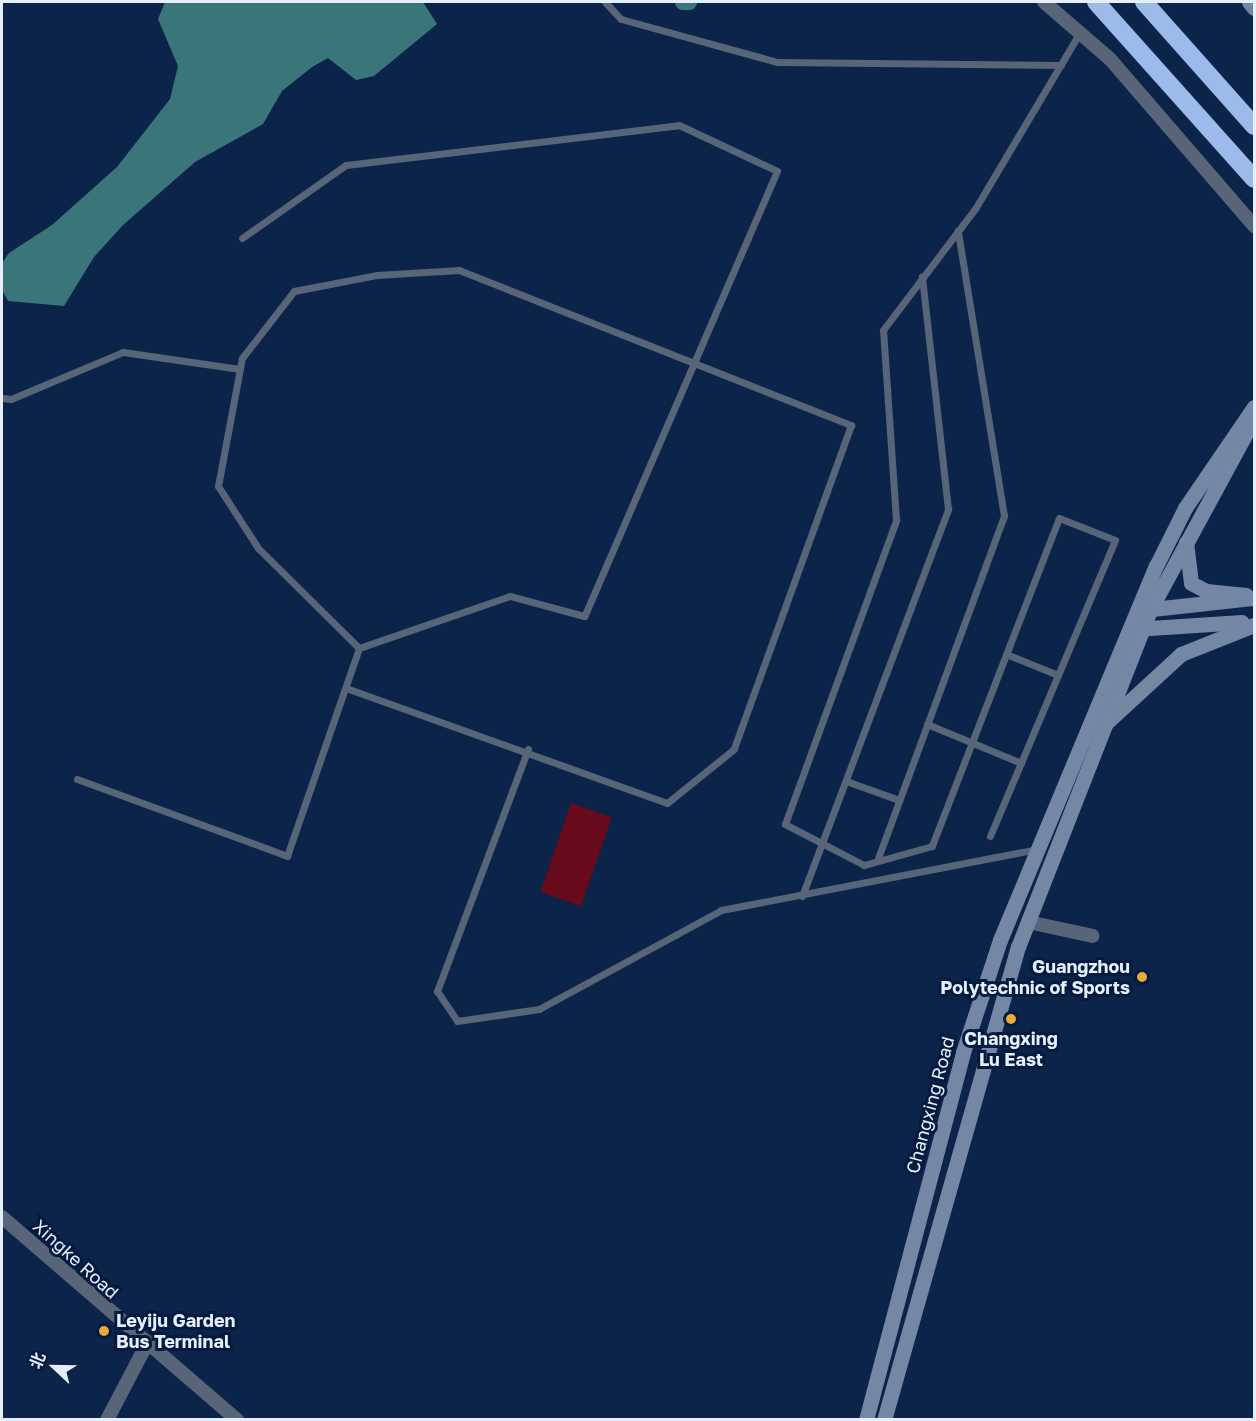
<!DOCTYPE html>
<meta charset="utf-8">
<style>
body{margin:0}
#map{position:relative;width:1256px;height:1421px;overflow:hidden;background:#0c2449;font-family:"Golos Text","Noto Sans SC",sans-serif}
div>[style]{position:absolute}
.green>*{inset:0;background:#670a1b;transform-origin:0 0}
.water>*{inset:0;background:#3a7679}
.canal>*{height:15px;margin:-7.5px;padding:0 7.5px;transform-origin:7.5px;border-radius:7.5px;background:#3a7679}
.lane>*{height:7px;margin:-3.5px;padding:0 3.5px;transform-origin:3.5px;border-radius:3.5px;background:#586477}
.street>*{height:14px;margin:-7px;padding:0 7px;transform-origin:7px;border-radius:7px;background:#586477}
.secondary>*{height:15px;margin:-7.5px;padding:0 7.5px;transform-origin:7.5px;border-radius:7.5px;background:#7487a5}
.highway>*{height:18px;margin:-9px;padding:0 9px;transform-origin:9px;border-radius:9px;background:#9dbbea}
.dots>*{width:16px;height:16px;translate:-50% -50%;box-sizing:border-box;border:3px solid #041a3e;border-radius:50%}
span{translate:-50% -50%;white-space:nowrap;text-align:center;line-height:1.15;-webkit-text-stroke:6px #041a3e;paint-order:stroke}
.poi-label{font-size:18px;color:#e6effe;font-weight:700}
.right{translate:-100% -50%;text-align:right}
.left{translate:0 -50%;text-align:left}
.street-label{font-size:18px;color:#e6effe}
.frame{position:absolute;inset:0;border:3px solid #e6effe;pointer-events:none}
.north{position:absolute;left:24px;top:1337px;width:60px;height:60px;-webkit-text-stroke:4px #041a3e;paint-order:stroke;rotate:292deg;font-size:16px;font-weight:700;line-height:24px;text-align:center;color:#e6effe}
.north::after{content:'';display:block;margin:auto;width:21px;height:27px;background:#e6effe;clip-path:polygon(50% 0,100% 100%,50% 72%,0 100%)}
</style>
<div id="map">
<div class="green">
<div style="left:571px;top:803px;width:43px;height:94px;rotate:19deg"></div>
</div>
<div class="water">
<div style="clip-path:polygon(165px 2px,423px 2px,437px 24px,374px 76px,356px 80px,328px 58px,312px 67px,282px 91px,263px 124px,195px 162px,123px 225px,94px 257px,64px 306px,8px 301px,2px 290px,2px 263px,9px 253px,52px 225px,117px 167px,170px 99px,178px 66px,158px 19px)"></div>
</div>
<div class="canal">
<div style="left:682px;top:2px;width:7px"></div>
</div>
<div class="lane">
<div style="left:605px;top:2px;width:23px;rotate:47deg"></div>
<div style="left:621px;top:19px;width:162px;rotate:15.4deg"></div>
<div style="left:777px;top:62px;width:284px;rotate:0.6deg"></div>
<div style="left:242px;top:238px;width:127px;rotate:-35.1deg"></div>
<div style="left:346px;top:165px;width:335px;rotate:-6.8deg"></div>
<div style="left:679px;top:125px;width:108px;rotate:25.1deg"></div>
<div style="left:777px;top:171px;width:485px;rotate:113.4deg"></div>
<div style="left:584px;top:616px;width:77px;rotate:-164.9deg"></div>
<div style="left:510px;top:596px;width:160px;rotate:161deg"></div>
<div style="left:2px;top:398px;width:9px;rotate:6deg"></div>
<div style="left:11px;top:399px;width:121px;rotate:-22.8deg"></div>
<div style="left:123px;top:352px;width:118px;rotate:8.3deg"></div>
<div style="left:1006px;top:654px;width:56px;rotate:22deg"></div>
<div style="left:927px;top:724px;width:102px;rotate:22.5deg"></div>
<div style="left:528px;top:749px;width:259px;rotate:110.6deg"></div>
<div style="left:437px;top:991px;width:36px;rotate:56deg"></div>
<div style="left:457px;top:1021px;width:83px;rotate:-8.3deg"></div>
<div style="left:539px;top:1009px;width:207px;rotate:-28.5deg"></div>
<div style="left:721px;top:910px;width:322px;rotate:-10.9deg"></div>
<div style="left:77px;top:779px;width:224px;rotate:20.1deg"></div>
<div style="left:287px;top:856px;width:220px;rotate:-70.9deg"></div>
<div style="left:359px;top:648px;width:142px;rotate:-135.3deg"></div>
<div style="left:258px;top:548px;width:74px;rotate:-122.8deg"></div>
<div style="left:218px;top:486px;width:130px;rotate:-79.4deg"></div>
<div style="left:242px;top:358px;width:85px;rotate:-52.2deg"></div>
<div style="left:294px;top:291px;width:85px;rotate:-10.9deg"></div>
<div style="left:377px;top:275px;width:82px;rotate:-3.5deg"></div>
<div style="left:459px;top:270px;width:422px;rotate:21.6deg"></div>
<div style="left:851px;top:425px;width:344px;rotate:109.9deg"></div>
<div style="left:734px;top:749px;width:86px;rotate:141.1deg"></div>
<div style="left:667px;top:803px;width:341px;rotate:-160.3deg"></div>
<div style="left:846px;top:781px;width:56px;rotate:19.7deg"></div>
<div style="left:990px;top:836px;width:321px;rotate:-67.1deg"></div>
<div style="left:1115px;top:540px;width:60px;rotate:-158.6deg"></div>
<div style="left:1059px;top:518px;width:352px;rotate:111.2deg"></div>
<div style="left:932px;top:846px;width:71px;rotate:164.4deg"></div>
<div style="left:864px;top:865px;width:89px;rotate:-152.6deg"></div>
<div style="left:785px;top:824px;width:324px;rotate:-69.9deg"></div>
<div style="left:896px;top:520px;width:190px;rotate:-93.9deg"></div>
<div style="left:883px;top:330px;width:152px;rotate:-52.8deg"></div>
<div style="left:975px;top:209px;width:206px;rotate:-59.3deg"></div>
<div style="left:877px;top:861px;width:368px;rotate:-69.8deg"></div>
<div style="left:1004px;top:516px;width:289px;rotate:-99.2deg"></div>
<div style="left:802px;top:896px;width:414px;rotate:-69.3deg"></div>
<div style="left:948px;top:509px;width:234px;rotate:-96.4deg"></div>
</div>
<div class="street">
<div style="left:1044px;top:2px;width:87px;rotate:40.8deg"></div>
<div style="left:1110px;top:59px;width:221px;rotate:49.2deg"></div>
<div style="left:1028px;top:922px;width:66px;rotate:12.2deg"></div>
<div style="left:2px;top:1217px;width:311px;rotate:40.8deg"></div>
<div style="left:107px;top:1420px;width:88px;rotate:-62.3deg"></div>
</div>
<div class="secondary">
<div style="left:1249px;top:2px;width:8px;rotate:50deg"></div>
<div style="left:1186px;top:542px;width:41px;rotate:83deg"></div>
<div style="left:1191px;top:583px;width:17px;rotate:28deg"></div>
<div style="left:1206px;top:591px;width:40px;rotate:5.7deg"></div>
<div style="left:1143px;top:610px;width:112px;rotate:-6.2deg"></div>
<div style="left:1135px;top:629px;width:107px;rotate:-3.7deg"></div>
<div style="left:1106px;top:723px;width:102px;rotate:-42.6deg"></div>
<div style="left:1181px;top:654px;width:79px;rotate:-21.7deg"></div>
<div style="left:866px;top:1420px;width:381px;rotate:-75.2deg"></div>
<div style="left:963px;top:1052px;width:118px;rotate:-71.7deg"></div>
<div style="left:1000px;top:940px;width:405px;rotate:-67.4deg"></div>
<div style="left:1156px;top:566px;width:65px;rotate:-63.4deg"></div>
<div style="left:1185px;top:508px;width:122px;rotate:-55.7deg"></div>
<div style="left:884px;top:1420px;width:492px;rotate:-74.2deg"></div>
<div style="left:1018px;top:947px;width:362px;rotate:-68.6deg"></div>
<div style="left:1150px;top:610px;width:214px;rotate:-61.5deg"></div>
</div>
<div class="highway">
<div style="left:1096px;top:2px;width:237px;rotate:48.2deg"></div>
<div style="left:1144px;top:2px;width:166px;rotate:48.4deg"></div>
</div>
<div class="dots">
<div style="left:1142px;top:977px;background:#e8ab37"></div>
<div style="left:1011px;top:1019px;background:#e8ab37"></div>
<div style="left:104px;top:1331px;background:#e8ab37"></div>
</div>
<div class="poi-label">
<span class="right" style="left:1130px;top:977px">Guangzhou<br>Polytechnic of Sports</span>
<span style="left:1011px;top:1049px">Changxing<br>Lu East</span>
<span class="left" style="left:116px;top:1331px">Leyiju Garden<br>Bus Terminal</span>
</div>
<div class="street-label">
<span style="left:930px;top:1105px;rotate:-75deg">Changxing Road</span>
<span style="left:76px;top:1259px;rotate:42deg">Xingke Road</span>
</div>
<div class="frame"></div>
<div class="north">北</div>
</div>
